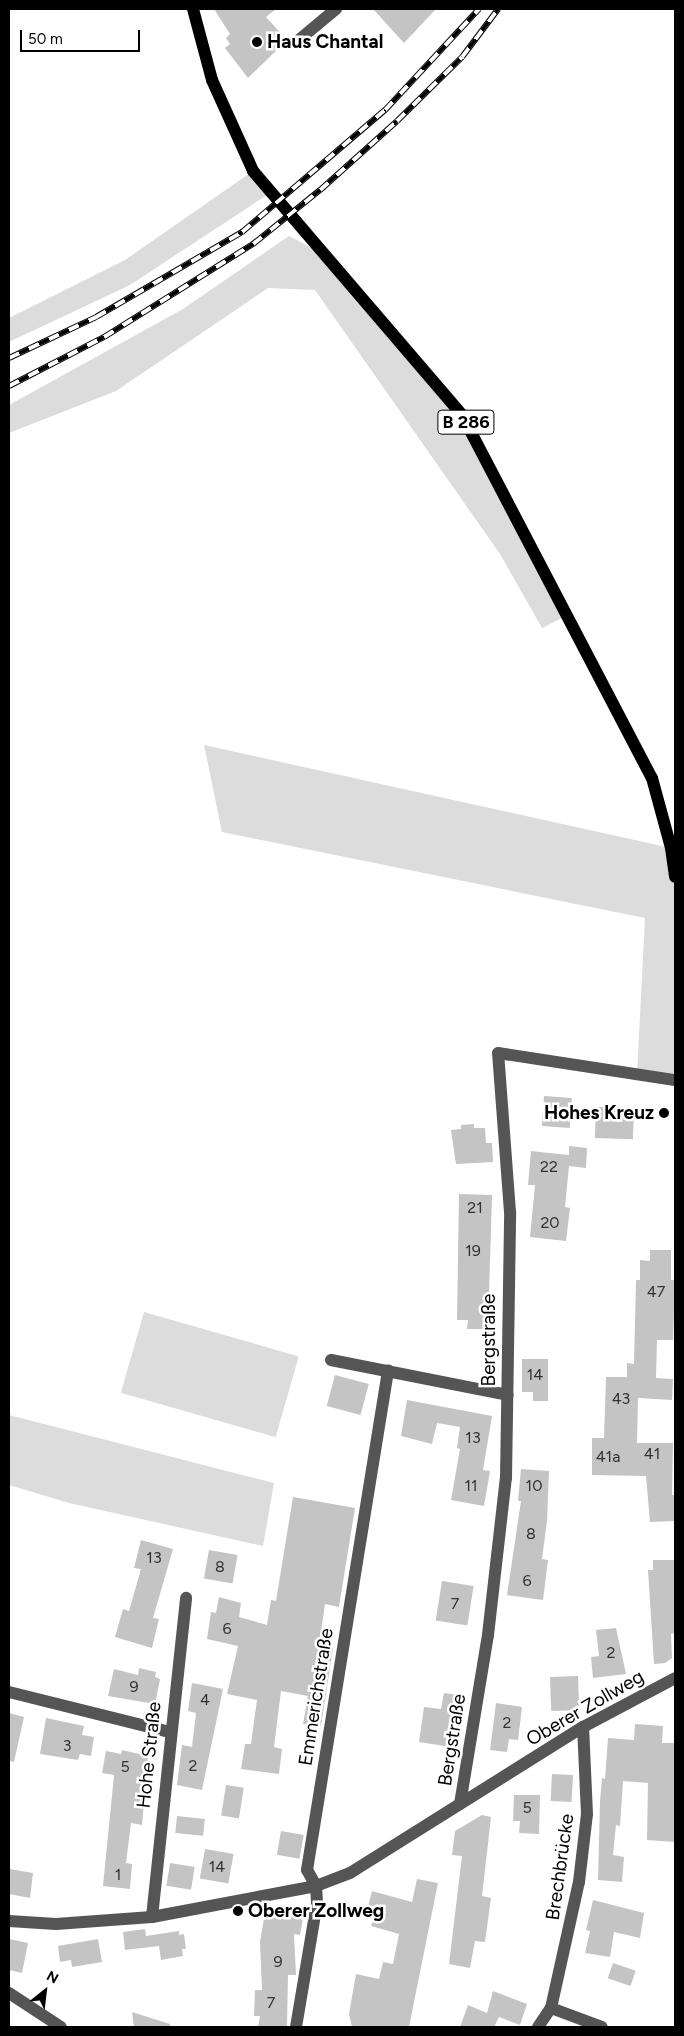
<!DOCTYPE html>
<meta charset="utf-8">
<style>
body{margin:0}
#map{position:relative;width:684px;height:2036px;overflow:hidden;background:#fff;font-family:Figtree,sans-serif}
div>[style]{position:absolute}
.green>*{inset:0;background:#dcdcdc;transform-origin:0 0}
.building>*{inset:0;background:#c4c4c4;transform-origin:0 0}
.minor>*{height:12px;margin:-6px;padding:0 6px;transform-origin:6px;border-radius:6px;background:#555}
.major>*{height:12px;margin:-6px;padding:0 6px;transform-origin:6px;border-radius:6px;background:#000}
.rail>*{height:5.5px;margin-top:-2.75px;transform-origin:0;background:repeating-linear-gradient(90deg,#fff 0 11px,#000 0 22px);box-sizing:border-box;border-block:1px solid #000}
.dots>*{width:14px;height:14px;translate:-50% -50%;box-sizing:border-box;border:2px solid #fff;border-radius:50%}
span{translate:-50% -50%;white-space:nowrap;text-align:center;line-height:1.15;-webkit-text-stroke:5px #fff;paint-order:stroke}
.number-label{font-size:16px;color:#313131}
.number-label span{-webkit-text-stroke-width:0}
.shield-label span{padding:1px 4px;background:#fff;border:1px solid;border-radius:4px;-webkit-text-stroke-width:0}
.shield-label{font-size:18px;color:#000;font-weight:700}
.poi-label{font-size:19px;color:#000;font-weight:700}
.left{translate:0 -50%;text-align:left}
.right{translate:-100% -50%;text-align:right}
.street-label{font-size:19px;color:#000}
.frame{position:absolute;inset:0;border:10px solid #000;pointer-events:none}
.north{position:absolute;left:20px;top:1966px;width:50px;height:50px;-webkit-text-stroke:4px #fff;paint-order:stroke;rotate:29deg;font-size:14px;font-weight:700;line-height:20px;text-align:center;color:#000}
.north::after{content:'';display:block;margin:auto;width:18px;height:22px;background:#000;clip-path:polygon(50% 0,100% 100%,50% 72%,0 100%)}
.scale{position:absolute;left:20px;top:30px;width:120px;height:22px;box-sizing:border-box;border:2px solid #000;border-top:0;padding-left:6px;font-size:15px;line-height:18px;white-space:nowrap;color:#000;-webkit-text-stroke:4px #fff;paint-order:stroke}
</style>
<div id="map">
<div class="green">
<div style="clip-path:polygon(253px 171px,270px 193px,130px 285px,9px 342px,9px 318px,125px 260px)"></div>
<div style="clip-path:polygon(289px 236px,321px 253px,462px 415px,568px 615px,542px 628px,500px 554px,315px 290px,268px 288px,116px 391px,9px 433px,9px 405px,183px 309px)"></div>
<div style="clip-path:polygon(204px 745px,671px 848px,675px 877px,675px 1080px,637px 1075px,645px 918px,222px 832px)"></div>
<div style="left:144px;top:1312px;width:161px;height:84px;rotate:16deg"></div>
<div style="clip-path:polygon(9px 1415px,274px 1483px,263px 1546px,69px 1503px,9px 1485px)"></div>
</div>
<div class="building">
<div style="clip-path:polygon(214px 9px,276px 9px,266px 17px,287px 40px,248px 78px,225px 48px,230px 44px,226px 38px,230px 34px)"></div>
<div style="clip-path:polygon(373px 9px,436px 9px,404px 43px)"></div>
<div style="left:544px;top:1096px;width:28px;height:30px;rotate:4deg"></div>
<div style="left:596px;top:1107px;width:38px;height:31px;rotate:2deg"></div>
<div style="clip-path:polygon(474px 1124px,474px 1128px,485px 1128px,486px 1143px,492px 1143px,493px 1162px,456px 1164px,451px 1130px,461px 1129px,461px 1125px)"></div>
<div style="clip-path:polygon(569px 1146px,587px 1148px,586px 1168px,569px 1166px,565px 1207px,570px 1208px,566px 1241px,530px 1237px,535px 1185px,528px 1185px,531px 1151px,569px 1155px)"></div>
<div style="clip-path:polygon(459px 1194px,492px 1195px,488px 1329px,467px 1329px,468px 1320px,457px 1320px)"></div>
<div style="clip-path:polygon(650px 1250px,671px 1250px,671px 1280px,675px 1280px,673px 1340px,657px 1340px,656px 1378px,673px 1379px,672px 1400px,638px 1398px,637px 1443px,673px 1443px,672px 1495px,675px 1495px,675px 1521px,650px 1522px,646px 1476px,592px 1475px,592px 1438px,604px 1438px,606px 1377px,627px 1377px,627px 1363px,634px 1364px,636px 1280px,640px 1280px,640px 1260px,650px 1261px)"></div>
<div style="clip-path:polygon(522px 1359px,548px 1359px,548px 1401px,533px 1401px,533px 1392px,522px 1392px)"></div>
<div style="left:335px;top:1375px;width:35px;height:32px;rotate:15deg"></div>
<div style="clip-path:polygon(407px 1400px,492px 1416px,483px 1470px,490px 1471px,484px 1506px,451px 1500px,460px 1449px,457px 1448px,460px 1427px,437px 1423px,432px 1444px,401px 1436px)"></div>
<div style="clip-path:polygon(521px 1469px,549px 1471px,547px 1521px,542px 1559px,548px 1560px,543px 1600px,507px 1595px,521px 1501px,518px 1501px)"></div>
<div style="clip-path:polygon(293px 1497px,355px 1508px,339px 1607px,325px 1604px,319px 1646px,333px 1648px,321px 1726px,303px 1724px,308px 1696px,281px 1691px,274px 1747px,282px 1749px,279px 1774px,241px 1769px,245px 1744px,251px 1744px,257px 1700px,227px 1694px,238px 1646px,207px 1639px,211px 1612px,216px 1613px,219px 1597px,241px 1603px,239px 1617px,267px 1625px,271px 1600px,276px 1601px)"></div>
<div style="clip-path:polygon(141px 1540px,173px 1549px,153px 1618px,159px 1619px,152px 1648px,115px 1637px,123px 1609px,129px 1611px,141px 1569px,134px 1568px)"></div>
<div style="left:209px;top:1550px;width:29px;height:29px;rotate:10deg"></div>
<div style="clip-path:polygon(653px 1560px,675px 1560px,675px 1633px,671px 1634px,672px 1658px,665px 1663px,654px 1664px,648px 1570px,653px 1570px)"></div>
<div style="left:442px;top:1581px;width:32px;height:40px;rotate:9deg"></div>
<div style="clip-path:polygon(616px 1628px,626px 1674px,593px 1678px,591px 1657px,599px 1656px,596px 1630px)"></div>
<div style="clip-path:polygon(139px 1668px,156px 1672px,155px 1677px,160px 1679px,155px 1704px,108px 1696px,114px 1669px,138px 1675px)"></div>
<div style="left:578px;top:1676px;width:34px;height:28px;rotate:88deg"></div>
<div style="clip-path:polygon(192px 1683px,223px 1689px,202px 1790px,177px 1785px,182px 1745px,192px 1747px,196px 1713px,188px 1711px)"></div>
<div style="clip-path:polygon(444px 1693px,459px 1695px,451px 1747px,419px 1742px,424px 1707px,441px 1709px)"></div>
<div style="clip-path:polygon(496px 1703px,522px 1707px,518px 1740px,509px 1739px,507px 1752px,490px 1750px)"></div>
<div style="clip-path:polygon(9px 1713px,24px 1717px,14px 1762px,9px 1761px)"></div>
<div style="clip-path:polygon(46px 1718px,84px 1726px,82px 1735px,94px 1737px,91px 1756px,80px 1754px,78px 1760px,40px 1754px)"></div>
<div style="clip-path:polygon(635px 1724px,663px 1726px,662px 1743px,675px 1743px,675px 1842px,647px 1840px,648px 1783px,623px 1781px,620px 1826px,616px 1825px,613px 1855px,624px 1857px,622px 1882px,598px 1880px,600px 1801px,602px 1778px,605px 1779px,608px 1738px,634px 1740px)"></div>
<div style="clip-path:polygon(122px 1750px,148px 1756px,142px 1825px,131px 1823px,126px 1863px,132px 1864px,130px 1889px,103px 1886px,114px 1775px,102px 1773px,106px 1751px,121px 1754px)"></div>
<div style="left:552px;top:1774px;width:21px;height:27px;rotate:3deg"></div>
<div style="left:226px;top:1785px;width:18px;height:31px;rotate:9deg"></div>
<div style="clip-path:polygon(514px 1795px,540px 1795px,539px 1834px,519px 1833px,520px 1821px,513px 1821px)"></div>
<div style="clip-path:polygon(482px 1815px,491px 1817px,482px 1896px,491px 1898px,485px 1942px,475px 1941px,470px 1968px,449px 1964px,462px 1856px,452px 1855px,455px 1831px)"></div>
<div style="left:177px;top:1816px;width:28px;height:17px;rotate:6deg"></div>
<div style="left:281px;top:1831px;width:23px;height:24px;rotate:10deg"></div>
<div style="left:205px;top:1849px;width:29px;height:30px;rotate:10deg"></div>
<div style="left:170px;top:1863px;width:25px;height:23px;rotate:9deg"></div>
<div style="clip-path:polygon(9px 1869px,33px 1873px,30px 1898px,9px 1894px)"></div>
<div style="clip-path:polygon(417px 1879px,438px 1883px,409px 2027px,352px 2027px,349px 2014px,356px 1974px,379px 1979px,383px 1962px,393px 1964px,399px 1934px,371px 1926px,375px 1913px,367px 1911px,372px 1891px,412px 1902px)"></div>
<div style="clip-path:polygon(593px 1900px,644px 1913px,640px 1938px,614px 1932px,610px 1957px,585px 1953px,590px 1931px,586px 1930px)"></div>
<div style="clip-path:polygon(280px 1908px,304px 1912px,300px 1935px,294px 1934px,296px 1975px,288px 1975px,287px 2027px,258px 2027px,260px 2016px,254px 2016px,255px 1990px,262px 1990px,260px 1942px,265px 1913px,279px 1915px)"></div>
<div style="clip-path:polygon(145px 1929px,146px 1936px,179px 1931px,179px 1935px,184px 1934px,186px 1949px,182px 1949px,183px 1956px,161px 1960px,159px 1946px,125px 1950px,123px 1932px)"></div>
<div style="clip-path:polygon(9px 1939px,28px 1943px,22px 1973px,9px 1970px)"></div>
<div style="clip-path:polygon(98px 1939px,102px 1962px,72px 1967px,71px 1960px,60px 1962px,58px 1946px)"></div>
<div style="left:613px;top:1963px;width:24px;height:16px;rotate:19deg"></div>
<div style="clip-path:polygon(493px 1991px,527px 2004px,520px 2025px,499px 2017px,494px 2027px,460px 2027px,468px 2005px,487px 2013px)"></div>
<div style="clip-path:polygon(132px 2012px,170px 2024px,170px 2027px,134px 2027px)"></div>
</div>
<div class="minor">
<div style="left:300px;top:39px;width:47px;rotate:-39.8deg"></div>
<div style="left:331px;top:1360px;width:180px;rotate:11.2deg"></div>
<div style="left:9px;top:1692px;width:166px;rotate:14deg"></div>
<div style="left:460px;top:1804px;width:171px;rotate:-80.6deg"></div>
<div style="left:488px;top:1635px;width:158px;rotate:-83.5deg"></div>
<div style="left:506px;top:1478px;width:266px;rotate:-89.1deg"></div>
<div style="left:510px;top:1212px;width:159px;rotate:-94.3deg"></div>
<div style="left:498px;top:1053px;width:179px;rotate:8.7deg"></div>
<div style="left:152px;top:1917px;width:321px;rotate:-83.9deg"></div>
<div style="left:9px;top:1921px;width:47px;rotate:3.7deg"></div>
<div style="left:56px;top:1924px;width:96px;rotate:-4.2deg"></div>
<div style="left:152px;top:1917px;width:167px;rotate:-10.7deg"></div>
<div style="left:316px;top:1886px;width:36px;rotate:-21deg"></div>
<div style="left:350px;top:1873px;width:275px;rotate:-32.1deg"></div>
<div style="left:583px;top:1727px;width:104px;rotate:-28deg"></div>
<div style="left:9px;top:1993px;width:62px;rotate:33.2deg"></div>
<div style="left:551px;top:2008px;width:129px;rotate:-77.5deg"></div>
<div style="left:579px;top:1882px;width:68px;rotate:-83.3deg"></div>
<div style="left:587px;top:1814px;width:87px;rotate:-92.6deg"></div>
<div style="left:296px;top:2027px;width:126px;rotate:-80.4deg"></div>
<div style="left:317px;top:1903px;width:17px;rotate:-93deg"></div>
<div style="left:316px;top:1886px;width:18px;rotate:-119deg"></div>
<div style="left:307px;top:1870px;width:506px;rotate:-80.78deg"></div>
<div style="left:538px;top:2027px;width:23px;rotate:-56deg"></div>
<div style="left:551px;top:2008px;width:54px;rotate:20.4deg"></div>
</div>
<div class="major">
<div style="left:193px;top:9px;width:73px;rotate:75deg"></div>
<div style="left:212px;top:80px;width:100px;rotate:65.7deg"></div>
<div style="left:253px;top:171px;width:321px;rotate:49.4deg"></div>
<div style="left:462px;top:415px;width:410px;rotate:62.4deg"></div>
<div style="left:652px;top:778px;width:73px;rotate:74.8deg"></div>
<div style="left:671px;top:848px;width:29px;rotate:82deg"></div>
</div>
<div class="rail">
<div style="left:9px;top:358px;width:96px;rotate:-25.2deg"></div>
<div style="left:96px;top:317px;width:169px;rotate:-30.2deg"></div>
<div style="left:242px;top:232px;width:188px;rotate:-40.5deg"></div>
<div style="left:385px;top:110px;width:138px;rotate:-47.1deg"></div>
<div style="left:9px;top:386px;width:107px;rotate:-27.3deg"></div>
<div style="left:104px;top:337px;width:176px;rotate:-32deg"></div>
<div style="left:253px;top:244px;width:86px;rotate:-38.9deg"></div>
<div style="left:320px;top:190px;width:103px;rotate:-41.9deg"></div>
<div style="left:397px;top:121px;width:91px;rotate:-44.6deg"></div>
<div style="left:462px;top:57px;width:60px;rotate:-53.1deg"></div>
</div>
<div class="dots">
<div style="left:257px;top:42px;background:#000"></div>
<div style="left:664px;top:1113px;background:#000"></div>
<div style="left:238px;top:1911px;background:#000"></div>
</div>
<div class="number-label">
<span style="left:549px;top:1167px">22</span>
<span style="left:475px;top:1208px">21</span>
<span style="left:550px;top:1223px">20</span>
<span style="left:473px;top:1251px">19</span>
<span style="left:656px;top:1292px">47</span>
<span style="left:535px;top:1375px">14</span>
<span style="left:621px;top:1399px">43</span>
<span style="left:473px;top:1438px">13</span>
<span style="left:652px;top:1454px">41</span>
<span style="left:608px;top:1457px">41a</span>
<span style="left:471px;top:1486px">11</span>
<span style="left:534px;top:1486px">10</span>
<span style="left:531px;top:1534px">8</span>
<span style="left:154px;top:1558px">13</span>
<span style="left:220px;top:1567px">8</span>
<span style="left:527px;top:1581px">6</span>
<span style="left:455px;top:1604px">7</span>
<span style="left:227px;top:1629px">6</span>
<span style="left:611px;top:1653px">2</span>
<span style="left:134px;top:1687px">9</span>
<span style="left:205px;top:1700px">4</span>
<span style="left:507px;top:1723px">2</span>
<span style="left:67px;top:1746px">3</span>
<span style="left:193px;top:1766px">2</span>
<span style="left:125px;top:1767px">5</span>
<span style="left:527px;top:1808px">5</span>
<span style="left:217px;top:1867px">14</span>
<span style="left:118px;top:1875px">1</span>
<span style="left:278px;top:1962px">9</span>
<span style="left:271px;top:2003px">7</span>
</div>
<div class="shield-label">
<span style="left:466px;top:422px">B 286</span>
</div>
<div class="poi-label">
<span class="left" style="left:267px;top:42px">Haus Chantal</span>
<span class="right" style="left:654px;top:1113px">Hohes Kreuz</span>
<span class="left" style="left:248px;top:1911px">Oberer Zollweg</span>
</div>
<div class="street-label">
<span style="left:489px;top:1340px;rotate:-90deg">Bergstraße</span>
<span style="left:316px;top:1697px;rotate:-81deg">Emmerichstraße</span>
<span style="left:585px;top:1708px;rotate:-30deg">Oberer Zollweg</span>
<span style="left:452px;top:1740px;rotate:-81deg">Bergstraße</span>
<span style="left:149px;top:1755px;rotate:-84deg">Hohe Straße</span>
<span style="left:560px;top:1867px;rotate:-82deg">Brechbrücke</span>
</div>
<div class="frame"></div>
<div class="north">N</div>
<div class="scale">50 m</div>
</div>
